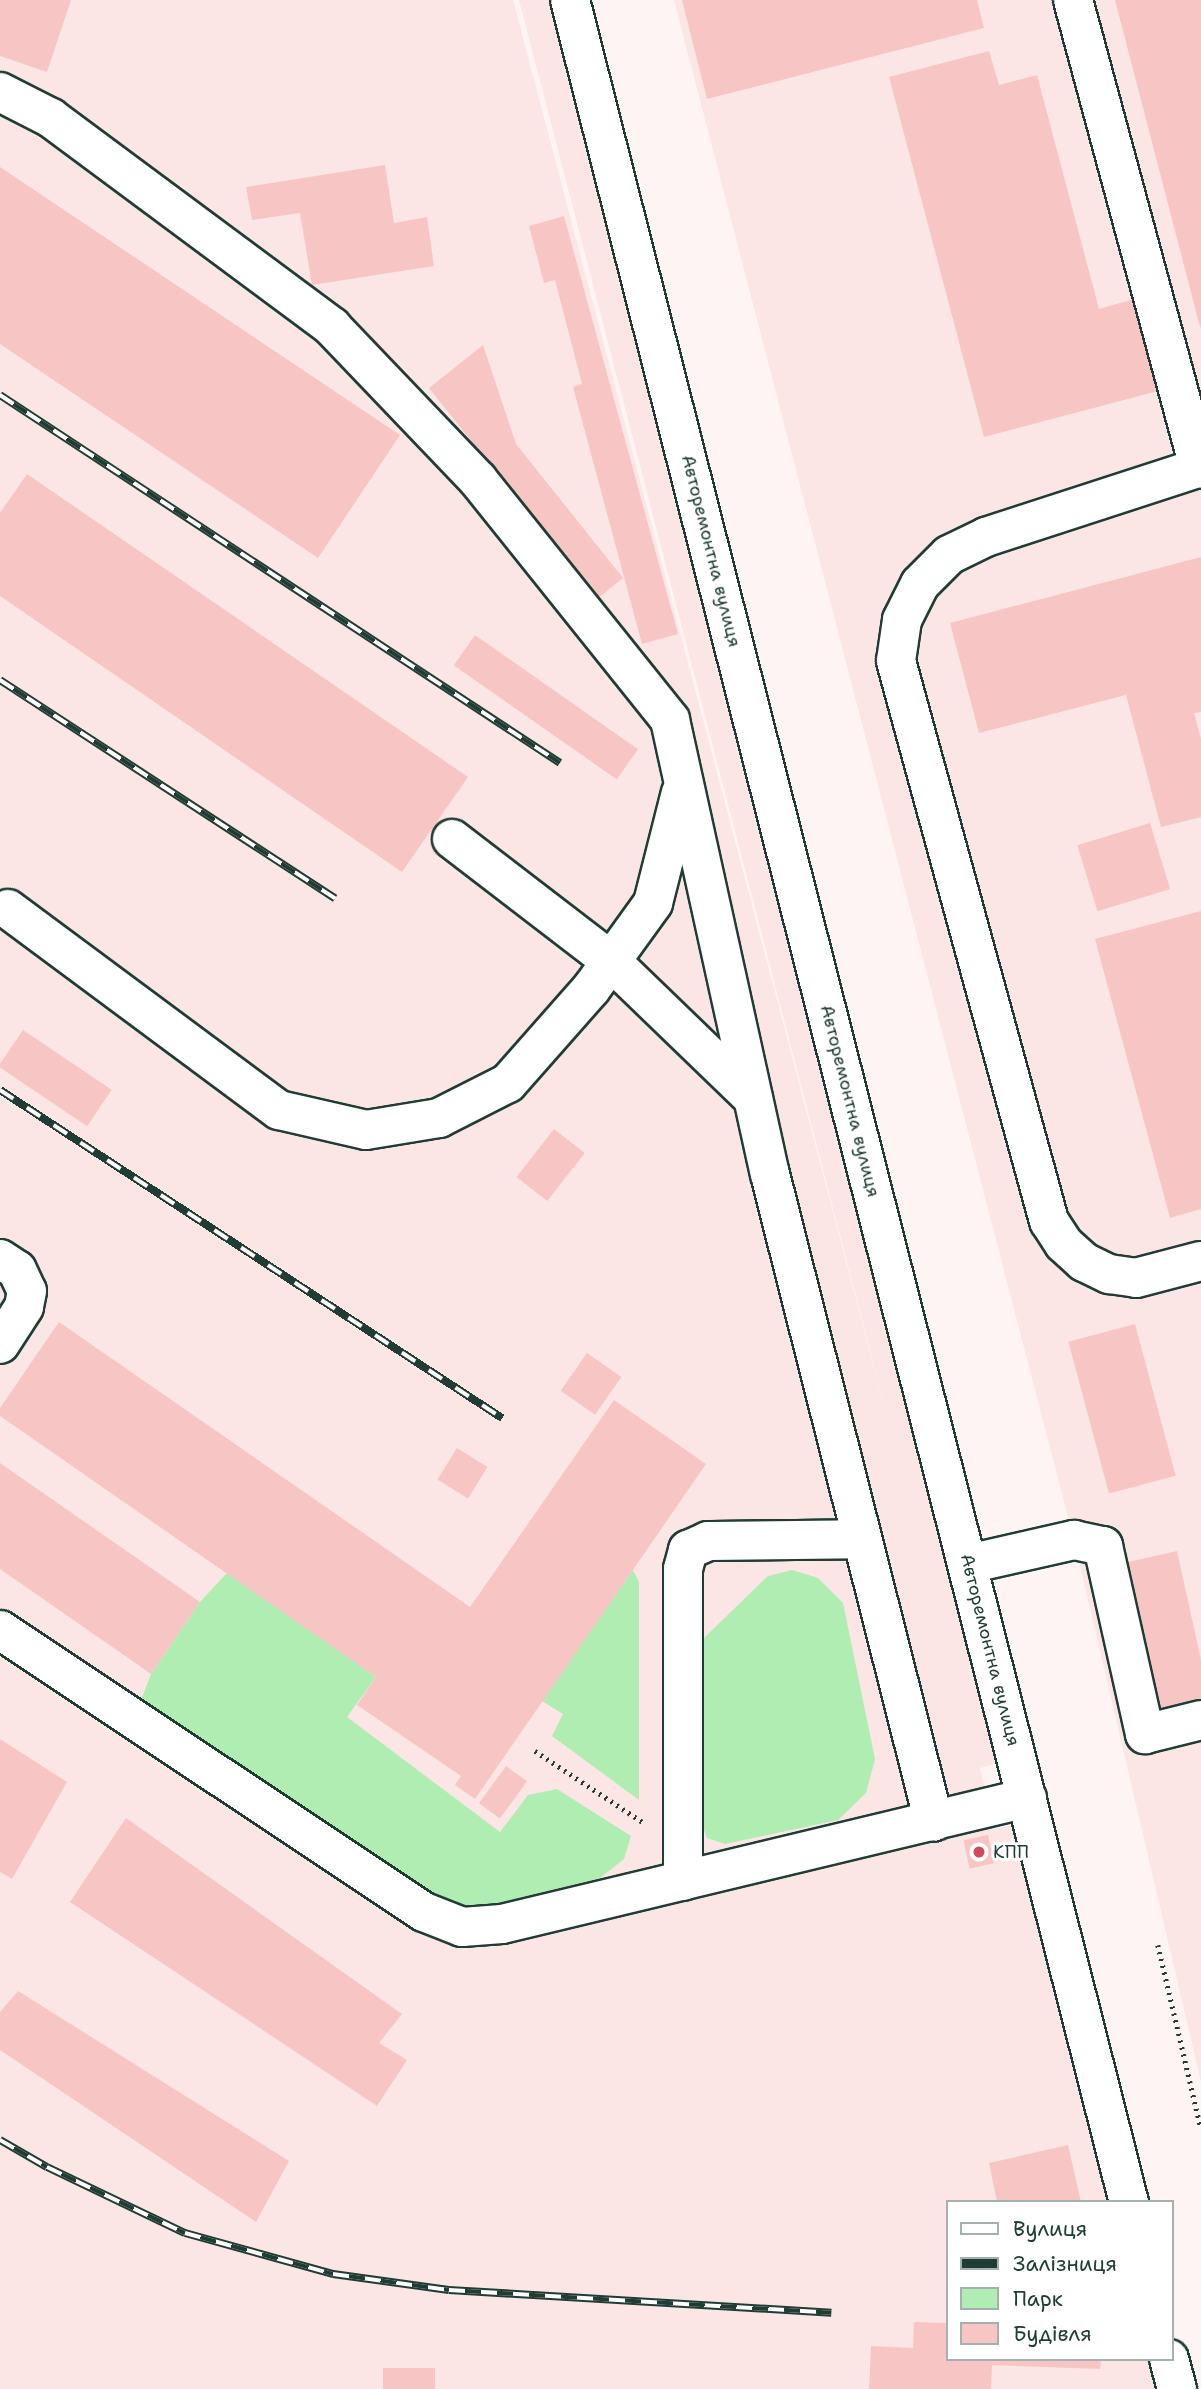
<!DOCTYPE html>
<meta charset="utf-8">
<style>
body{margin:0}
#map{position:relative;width:1201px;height:2389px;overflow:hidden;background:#fdf4f3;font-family:"Shantell Sans",sans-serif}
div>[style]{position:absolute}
.built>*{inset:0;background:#fbe6e5}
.green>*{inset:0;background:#afedb3}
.building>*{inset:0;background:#f7c6c4;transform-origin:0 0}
.path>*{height:4.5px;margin-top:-2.25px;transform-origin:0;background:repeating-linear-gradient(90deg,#1f3d34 0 2px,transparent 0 7px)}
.roads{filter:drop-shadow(2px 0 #1f3d34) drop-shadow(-2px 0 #1f3d34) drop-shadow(0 2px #1f3d34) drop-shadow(0 -2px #1f3d34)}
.minor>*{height:38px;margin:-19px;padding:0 19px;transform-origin:19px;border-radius:19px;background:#fff}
.rail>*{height:8px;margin-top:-4px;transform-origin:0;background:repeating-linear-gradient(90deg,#fff 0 16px,#1f3d34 0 32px);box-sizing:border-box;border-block:2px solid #1f3d34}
.dots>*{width:19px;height:19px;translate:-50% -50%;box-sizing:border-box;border:4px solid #fff;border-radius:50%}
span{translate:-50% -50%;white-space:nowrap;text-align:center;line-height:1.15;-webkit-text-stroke:6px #fff;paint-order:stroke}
.street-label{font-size:18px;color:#1f3d34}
.poi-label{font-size:18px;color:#1f3d34}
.left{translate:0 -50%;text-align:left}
.legend{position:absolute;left:946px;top:2200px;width:228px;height:161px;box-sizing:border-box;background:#fff;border:2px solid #a5b1ae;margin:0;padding:9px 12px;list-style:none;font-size:21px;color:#1f3d34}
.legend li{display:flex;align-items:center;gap:14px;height:35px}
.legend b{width:35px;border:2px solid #a5b1ae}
</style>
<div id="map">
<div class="built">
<div style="clip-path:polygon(0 0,513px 0,894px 1443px,519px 0,576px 0,1033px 1753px,980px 1768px,995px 1829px,1028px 1822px,1141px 2202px,947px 2202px,947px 2359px,1171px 2359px,1171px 2324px,1187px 2389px,0 2389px)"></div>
<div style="clip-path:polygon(674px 0,1201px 0,1201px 2082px,1074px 1540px)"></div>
</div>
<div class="green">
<div style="clip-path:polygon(633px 1570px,639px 1582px,639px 1800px,552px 1736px,563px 1714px,542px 1701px)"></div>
<div style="clip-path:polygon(792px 1570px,818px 1578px,843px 1603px,875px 1759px,866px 1793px,838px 1820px,725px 1844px,707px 1838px,698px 1813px,695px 1664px,705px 1637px,768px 1576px)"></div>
<div style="clip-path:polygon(227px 1573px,376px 1677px,347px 1717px,500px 1832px,528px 1795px,557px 1789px,631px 1836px,624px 1859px,600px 1878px,467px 1911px,404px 1890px,138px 1708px,151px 1674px,200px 1602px)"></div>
</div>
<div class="building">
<div style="clip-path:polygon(0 0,71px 0,47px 72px,0 56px)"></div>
<div style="clip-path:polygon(682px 0,977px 0,984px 28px,707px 99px)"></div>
<div style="clip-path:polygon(1115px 0,1201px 0,1201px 327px,1200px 327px)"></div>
<div style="clip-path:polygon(989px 51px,999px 85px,1037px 75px,1099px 309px,1134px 299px,1158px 391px,984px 437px,889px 77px)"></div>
<div style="clip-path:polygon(385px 165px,394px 223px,427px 217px,434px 266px,312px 285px,300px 213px,252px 220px,246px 187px)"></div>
<div style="clip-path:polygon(0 167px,400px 435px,318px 558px,0 344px)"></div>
<div style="clip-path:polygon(564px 216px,678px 634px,642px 644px,573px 387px,582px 384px,555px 280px,544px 283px,529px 226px)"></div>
<div style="clip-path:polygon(483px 345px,516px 444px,623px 578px,597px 599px,429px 388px)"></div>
<div style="clip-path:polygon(27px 474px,468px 777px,402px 872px,0 596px,0 513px)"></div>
<div style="clip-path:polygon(1201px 557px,1201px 712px,1194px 713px,1201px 739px,1201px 817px,1161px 827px,1126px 695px,979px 733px,950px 623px)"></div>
<div style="left:475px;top:635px;width:199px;height:37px;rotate:35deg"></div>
<div style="left:1150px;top:823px;width:69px;height:76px;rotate:73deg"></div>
<div style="clip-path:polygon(1201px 911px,1201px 1209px,1170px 1218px,1095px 939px)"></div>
<div style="left:23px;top:1030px;width:107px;height:44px;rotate:34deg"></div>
<div style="left:554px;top:1129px;width:39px;height:61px;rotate:38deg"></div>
<div style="clip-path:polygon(59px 1322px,470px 1607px,614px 1400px,706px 1464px,475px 1799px,455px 1785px,461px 1776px,357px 1705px,376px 1677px,0 1416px,0 1408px)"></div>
<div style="left:1135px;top:1324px;width:157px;height:69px;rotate:75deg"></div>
<div style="left:587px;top:1353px;width:42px;height:46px;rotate:35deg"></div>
<div style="left:457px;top:1448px;width:36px;height:37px;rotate:32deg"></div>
<div style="clip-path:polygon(0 1463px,200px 1602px,151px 1674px,0 1569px)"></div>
<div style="clip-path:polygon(1177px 1551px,1201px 1660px,1201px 1701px,1161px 1710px,1128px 1562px)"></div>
<div style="clip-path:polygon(0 1739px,67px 1782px,12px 1879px,0 1872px)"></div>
<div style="left:506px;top:1766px;width:26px;height:46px;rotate:36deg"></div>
<div style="clip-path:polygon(126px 1818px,402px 2014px,379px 2043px,407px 2060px,377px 2106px,70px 1902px)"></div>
<div style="left:988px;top:1835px;width:29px;height:25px;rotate:78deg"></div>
<div style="clip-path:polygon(18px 1991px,289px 2161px,256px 2222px,0 2050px,0 2012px)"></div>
<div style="clip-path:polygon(1068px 2145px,1081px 2202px,997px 2202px,989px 2163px)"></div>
<div style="clip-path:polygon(914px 2322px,947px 2323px,947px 2359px,1101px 2359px,1100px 2369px,992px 2365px,991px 2389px,869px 2389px,871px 2346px,913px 2348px)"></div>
<div style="left:435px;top:2368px;width:21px;height:52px;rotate:90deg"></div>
</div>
<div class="path">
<div style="left:535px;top:1751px;width:131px;rotate:33.4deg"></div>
<div style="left:1158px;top:1945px;width:188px;rotate:76.8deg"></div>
</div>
<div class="roads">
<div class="minor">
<div style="left:570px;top:0;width:2272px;rotate:75.76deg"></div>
<div style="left:1073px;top:0;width:485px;rotate:74.9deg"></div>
<div style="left:0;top:92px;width:57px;rotate:27deg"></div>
<div style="left:51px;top:118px;width:350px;rotate:36.6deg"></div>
<div style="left:332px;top:327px;width:211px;rotate:46.3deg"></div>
<div style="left:478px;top:480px;width:307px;rotate:51.3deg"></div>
<div style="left:670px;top:720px;width:465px;rotate:77.6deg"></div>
<div style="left:770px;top:1174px;width:668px;rotate:75.8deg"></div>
<div style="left:1201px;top:467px;width:226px;rotate:162deg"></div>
<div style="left:986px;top:537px;width:41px;rotate:154.1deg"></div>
<div style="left:949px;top:555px;width:41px;rotate:135deg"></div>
<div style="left:920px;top:584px;width:40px;rotate:116.6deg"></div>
<div style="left:902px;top:620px;width:41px;rotate:98.3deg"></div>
<div style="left:896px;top:661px;width:581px;rotate:74.72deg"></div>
<div style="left:1049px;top:1221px;width:27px;rotate:57deg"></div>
<div style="left:1064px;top:1244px;width:27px;rotate:42deg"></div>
<div style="left:1084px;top:1262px;width:28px;rotate:26deg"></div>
<div style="left:1109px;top:1274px;width:27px;rotate:8deg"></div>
<div style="left:1136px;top:1278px;width:67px;rotate:-14.7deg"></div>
<div style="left:452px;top:839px;width:200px;rotate:37.5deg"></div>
<div style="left:611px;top:961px;width:197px;rotate:44deg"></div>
<div style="left:8px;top:909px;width:337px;rotate:36.6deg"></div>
<div style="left:279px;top:1110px;width:89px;rotate:12.9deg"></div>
<div style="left:366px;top:1130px;width:74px;rotate:-9.3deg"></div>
<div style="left:439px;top:1118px;width:77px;rotate:-26.9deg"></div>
<div style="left:508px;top:1083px;width:125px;rotate:-48.6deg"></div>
<div style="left:591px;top:989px;width:106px;rotate:-54.2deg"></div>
<div style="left:653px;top:903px;width:114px;rotate:-75.8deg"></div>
<div style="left:0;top:1259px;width:20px;rotate:33deg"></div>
<div style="left:17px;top:1270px;width:23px;rotate:65deg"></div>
<div style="left:27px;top:1291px;width:16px;rotate:101deg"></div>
<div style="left:24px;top:1307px;width:44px;rotate:123deg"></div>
<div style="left:968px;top:1564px;width:109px;rotate:-12.8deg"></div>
<div style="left:1074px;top:1540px;width:30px;rotate:12deg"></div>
<div style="left:1103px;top:1546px;width:193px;rotate:77.4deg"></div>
<div style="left:1145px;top:1734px;width:58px;rotate:-14deg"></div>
<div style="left:0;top:1630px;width:509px;rotate:33.63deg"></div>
<div style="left:424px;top:1912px;width:41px;rotate:21.5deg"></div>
<div style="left:462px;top:1927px;width:40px;rotate:-4.3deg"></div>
<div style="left:502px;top:1924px;width:540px;rotate:-13.5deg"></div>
<div style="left:683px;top:1881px;width:312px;rotate:-90deg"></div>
<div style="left:683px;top:1569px;width:20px;rotate:-75deg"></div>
<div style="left:688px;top:1550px;width:22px;rotate:-24deg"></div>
<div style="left:708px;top:1541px;width:153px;rotate:-0.7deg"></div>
<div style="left:1169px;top:2359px;width:31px;rotate:75deg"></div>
</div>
</div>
<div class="rail">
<div style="left:0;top:395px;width:670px;rotate:33.31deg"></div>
<div style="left:0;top:680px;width:400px;rotate:33.1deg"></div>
<div style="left:0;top:1090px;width:600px;rotate:33.16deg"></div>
<div style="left:0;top:2140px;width:54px;rotate:29.9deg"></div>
<div style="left:47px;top:2167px;width:153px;rotate:25.6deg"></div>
<div style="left:185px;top:2233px;width:154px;rotate:15.5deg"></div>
<div style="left:333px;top:2274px;width:117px;rotate:7.9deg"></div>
<div style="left:449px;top:2290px;width:383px;rotate:3.4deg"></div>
</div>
<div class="dots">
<div style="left:979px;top:1852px;background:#d1495b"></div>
</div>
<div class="street-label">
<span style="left:711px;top:551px;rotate:76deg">Авторемонтна вулиця</span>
<span style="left:850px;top:1101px;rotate:76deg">Авторемонтна вулиця</span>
<span style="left:990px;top:1650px;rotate:76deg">Авторемонтна вулиця</span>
</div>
<div class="poi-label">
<span class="left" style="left:993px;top:1852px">КПП</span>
</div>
<ul class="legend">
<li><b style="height:9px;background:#fff"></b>Вулиця</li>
<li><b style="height:9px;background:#1f3d34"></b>Залізниця</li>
<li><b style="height:19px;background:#afedb3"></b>Парк</li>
<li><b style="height:19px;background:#f7c6c4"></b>Будівля</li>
</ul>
</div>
